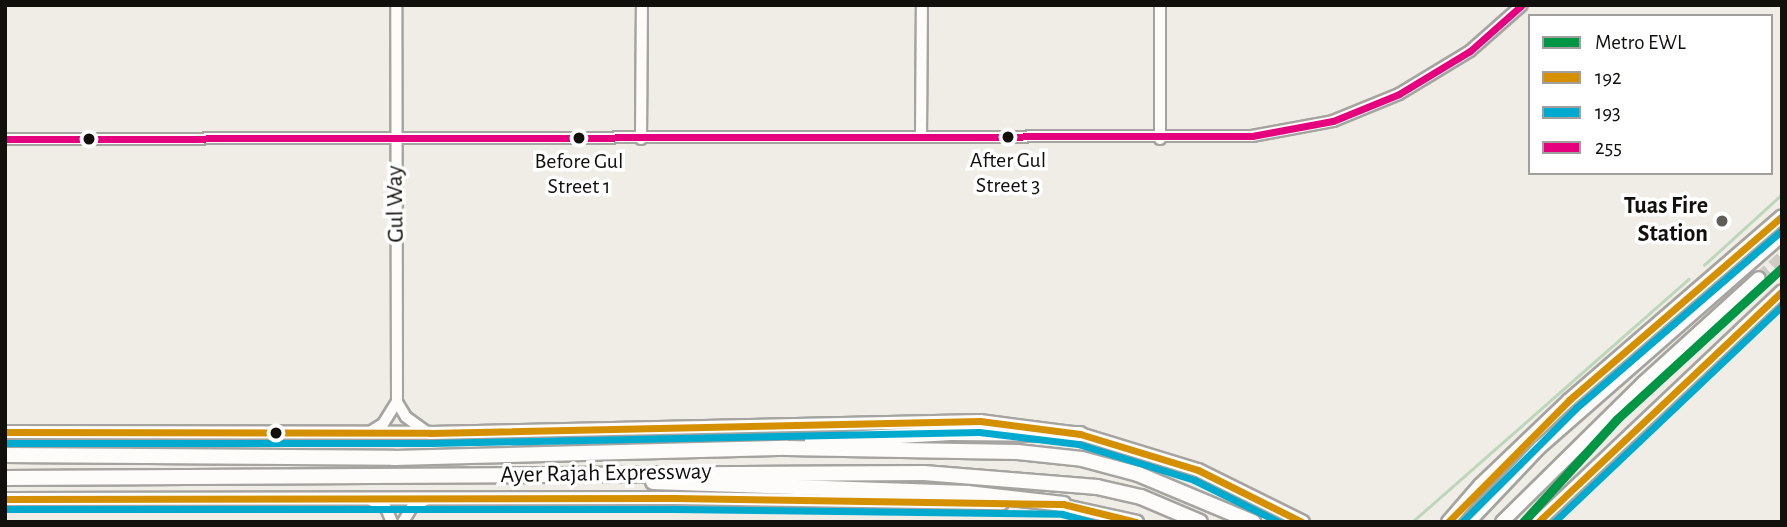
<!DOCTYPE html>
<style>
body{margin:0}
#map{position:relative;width:1787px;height:527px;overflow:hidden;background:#f0ede7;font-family:"Alegreya Sans",sans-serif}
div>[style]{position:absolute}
.stream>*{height:2.5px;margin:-1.25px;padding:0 1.25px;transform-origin:1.25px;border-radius:1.25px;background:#bcd7ba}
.major-tunnel>*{height:12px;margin-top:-6px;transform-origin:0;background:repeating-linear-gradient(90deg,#cfccc6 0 12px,transparent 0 18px)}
.roads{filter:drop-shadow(2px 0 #a6a4a0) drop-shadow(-2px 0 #a6a4a0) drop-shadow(0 2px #a6a4a0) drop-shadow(0 -2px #a6a4a0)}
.minor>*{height:10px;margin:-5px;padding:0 5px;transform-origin:5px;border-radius:5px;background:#fdfcfb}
.major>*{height:12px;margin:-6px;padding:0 6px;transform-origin:6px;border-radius:6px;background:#fdfcfb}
.highway>*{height:14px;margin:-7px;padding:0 7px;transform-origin:7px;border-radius:7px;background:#fdfcfb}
.rail>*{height:5px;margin-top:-2.5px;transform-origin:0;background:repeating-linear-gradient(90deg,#fff 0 8px,#c1c1bf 0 16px);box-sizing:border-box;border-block:2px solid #c1c1bf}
.bus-1>*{height:7px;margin:-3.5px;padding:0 3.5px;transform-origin:3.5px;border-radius:3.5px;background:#d59002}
.bus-2>*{height:7px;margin:-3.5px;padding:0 3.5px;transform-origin:3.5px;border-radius:3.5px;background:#00a9ce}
.bus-3>*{height:7px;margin:-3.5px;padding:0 3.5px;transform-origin:3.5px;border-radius:3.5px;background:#e5007d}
.metro-1>*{height:9px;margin:-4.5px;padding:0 4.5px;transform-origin:4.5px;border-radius:4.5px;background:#009645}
.dots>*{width:19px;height:19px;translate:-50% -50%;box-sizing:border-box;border:4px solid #fff;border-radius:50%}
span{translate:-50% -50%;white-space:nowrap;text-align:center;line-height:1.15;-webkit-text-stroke:7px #fff;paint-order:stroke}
.bus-label{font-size:22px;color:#12100d}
.street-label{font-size:24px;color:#12100d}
.poi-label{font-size:24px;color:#12100d;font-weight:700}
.right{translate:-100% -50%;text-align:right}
.frame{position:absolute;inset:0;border:7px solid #12100d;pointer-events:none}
.legend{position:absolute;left:1528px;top:14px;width:245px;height:161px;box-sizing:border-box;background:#fff;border:2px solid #a09f9e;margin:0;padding:9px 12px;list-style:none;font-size:21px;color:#12100d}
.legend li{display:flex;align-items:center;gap:14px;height:35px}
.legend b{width:35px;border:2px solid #a09f9e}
</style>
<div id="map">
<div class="stream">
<div style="left:1704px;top:265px;width:105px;rotate:-42.3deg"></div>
<div style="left:1412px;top:522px;width:368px;rotate:-41.3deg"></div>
</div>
<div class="major-tunnel">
<div style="left:1759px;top:278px;width:31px;rotate:-42deg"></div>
</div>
<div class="roads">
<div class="minor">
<div style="left:1160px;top:5px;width:134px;rotate:90deg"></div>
<div style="left:921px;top:137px;width:132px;rotate:-89.6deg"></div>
<div style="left:5px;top:139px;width:1247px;rotate:-0.14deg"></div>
<div style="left:1252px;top:136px;width:82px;rotate:-10.5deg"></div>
<div style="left:1333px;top:121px;width:71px;rotate:-22.2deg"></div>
<div style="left:1399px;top:94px;width:83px;rotate:-31.2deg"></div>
<div style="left:1470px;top:51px;width:69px;rotate:-41.5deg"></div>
<div style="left:641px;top:139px;width:134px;rotate:-89.6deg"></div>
<div style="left:397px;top:402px;width:17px;rotate:59deg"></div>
<div style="left:406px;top:417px;width:27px;rotate:36deg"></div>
<div style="left:370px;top:432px;width:15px;rotate:-32deg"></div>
<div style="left:383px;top:424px;width:26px;rotate:-58deg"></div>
<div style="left:397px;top:402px;width:397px;rotate:-90.1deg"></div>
<div style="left:369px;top:499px;width:19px;rotate:28deg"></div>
<div style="left:386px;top:508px;width:15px;rotate:67deg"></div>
<div style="left:403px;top:522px;width:17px;rotate:-59deg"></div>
<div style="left:412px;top:507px;width:19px;rotate:-28deg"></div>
</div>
<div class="major">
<div style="left:5px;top:432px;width:425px;rotate:0.1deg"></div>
<div style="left:430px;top:433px;width:550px;rotate:-1.25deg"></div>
<div style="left:980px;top:421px;width:101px;rotate:7.4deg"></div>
<div style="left:1080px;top:434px;width:123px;rotate:17deg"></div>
<div style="left:1198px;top:470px;width:117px;rotate:26.3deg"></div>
<div style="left:5px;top:499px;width:669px;rotate:-0.09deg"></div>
<div style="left:674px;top:498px;width:328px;rotate:0.9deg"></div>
<div style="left:1056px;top:504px;width:83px;rotate:12.5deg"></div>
<div style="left:1448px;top:522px;width:49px;rotate:-49.1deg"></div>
<div style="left:1480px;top:485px;width:123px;rotate:-43.7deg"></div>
<div style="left:1569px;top:400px;width:281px;rotate:-40.8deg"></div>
<div style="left:1469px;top:522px;width:103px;rotate:-46.6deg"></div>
<div style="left:1540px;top:447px;width:322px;rotate:-41.2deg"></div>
<div style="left:1502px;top:522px;width:198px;rotate:-44.6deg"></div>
<div style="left:1643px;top:383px;width:156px;rotate:-42.2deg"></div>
<div style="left:1538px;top:522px;width:336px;rotate:-43.4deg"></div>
</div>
<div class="highway">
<div style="left:812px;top:441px;width:139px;rotate:-3.3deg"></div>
<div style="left:951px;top:433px;width:129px;rotate:0.4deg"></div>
<div style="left:5px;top:455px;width:389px;rotate:0.4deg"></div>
<div style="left:394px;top:458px;width:393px;rotate:-1.5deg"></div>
<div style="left:787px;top:448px;width:230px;rotate:1deg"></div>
<div style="left:1017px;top:452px;width:65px;rotate:6.1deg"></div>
<div style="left:1082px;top:459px;width:58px;rotate:15deg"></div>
<div style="left:1138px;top:474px;width:125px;rotate:22.7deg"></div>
<div style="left:5px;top:478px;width:919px;rotate:-0.31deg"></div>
<div style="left:924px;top:473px;width:174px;rotate:4.6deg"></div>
<div style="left:1097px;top:487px;width:45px;rotate:12.8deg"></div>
<div style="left:1141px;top:497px;width:64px;rotate:23deg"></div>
<div style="left:653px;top:482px;width:314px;rotate:2deg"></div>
<div style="left:967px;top:493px;width:97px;rotate:6.5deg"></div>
</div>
</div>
<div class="rail">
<div style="left:1585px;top:400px;width:260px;rotate:-40.8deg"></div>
</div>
<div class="bus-1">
<div style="left:5px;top:432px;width:425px;rotate:0.1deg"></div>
<div style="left:430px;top:433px;width:550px;rotate:-1.25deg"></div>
<div style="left:980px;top:421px;width:101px;rotate:7.4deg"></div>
<div style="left:1080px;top:434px;width:123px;rotate:17deg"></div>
<div style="left:1198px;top:470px;width:116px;rotate:26.6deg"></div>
<div style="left:5px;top:499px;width:669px;rotate:-0.09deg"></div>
<div style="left:674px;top:498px;width:389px;rotate:0.9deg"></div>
<div style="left:1063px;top:504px;width:75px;rotate:13.9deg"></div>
<div style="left:1448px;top:522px;width:172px;rotate:-45.2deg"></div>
<div style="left:1569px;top:400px;width:281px;rotate:-40.8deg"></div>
<div style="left:1538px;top:522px;width:336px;rotate:-43.4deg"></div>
</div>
<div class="bus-2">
<div style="left:5px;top:443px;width:425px"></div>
<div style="left:430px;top:443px;width:549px;rotate:-1.15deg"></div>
<div style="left:979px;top:432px;width:100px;rotate:6.9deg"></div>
<div style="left:1078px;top:444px;width:121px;rotate:17.2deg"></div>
<div style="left:1194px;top:480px;width:95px;rotate:26.3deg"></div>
<div style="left:5px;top:509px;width:669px"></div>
<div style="left:674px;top:509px;width:388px;rotate:0.7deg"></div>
<div style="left:1062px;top:514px;width:31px;rotate:15deg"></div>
<div style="left:1462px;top:522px;width:161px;rotate:-45deg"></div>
<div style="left:1576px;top:408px;width:272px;rotate:-40.8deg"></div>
<div style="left:1554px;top:522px;width:314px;rotate:-43.5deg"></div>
</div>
<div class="bus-3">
<div style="left:5px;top:139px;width:1247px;rotate:-0.14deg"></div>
<div style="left:1252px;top:136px;width:82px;rotate:-10.5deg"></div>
<div style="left:1333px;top:121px;width:71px;rotate:-22.2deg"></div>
<div style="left:1399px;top:94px;width:83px;rotate:-31.2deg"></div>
<div style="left:1470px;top:51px;width:69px;rotate:-41.5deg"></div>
</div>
<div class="metro-1">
<div style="left:1523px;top:522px;width:139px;rotate:-47.6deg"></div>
<div style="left:1617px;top:419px;width:224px;rotate:-42.5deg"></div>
</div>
<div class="dots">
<div style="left:1008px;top:137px;background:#12100d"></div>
<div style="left:579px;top:138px;background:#12100d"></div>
<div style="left:89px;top:139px;background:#12100d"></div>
<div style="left:1722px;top:221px;background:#605d59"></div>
<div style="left:276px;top:433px;background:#12100d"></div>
</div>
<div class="bus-label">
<span style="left:1008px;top:173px">After Gul<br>Street 3</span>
<span style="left:579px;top:174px">Before Gul<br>Street 1</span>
</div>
<div class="street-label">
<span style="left:396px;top:204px;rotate:-91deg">Gul Way</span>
<span style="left:606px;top:474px;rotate:-1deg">Ayer Rajah Expressway</span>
</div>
<div class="poi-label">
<span class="right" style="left:1708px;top:221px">Tuas Fire<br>Station</span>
</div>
<div class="frame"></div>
<ul class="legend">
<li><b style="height:9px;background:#009645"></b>Metro EWL</li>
<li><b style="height:9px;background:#d59002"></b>192</li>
<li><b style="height:9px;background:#00a9ce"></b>193</li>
<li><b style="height:9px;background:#e5007d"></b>255</li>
</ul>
</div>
